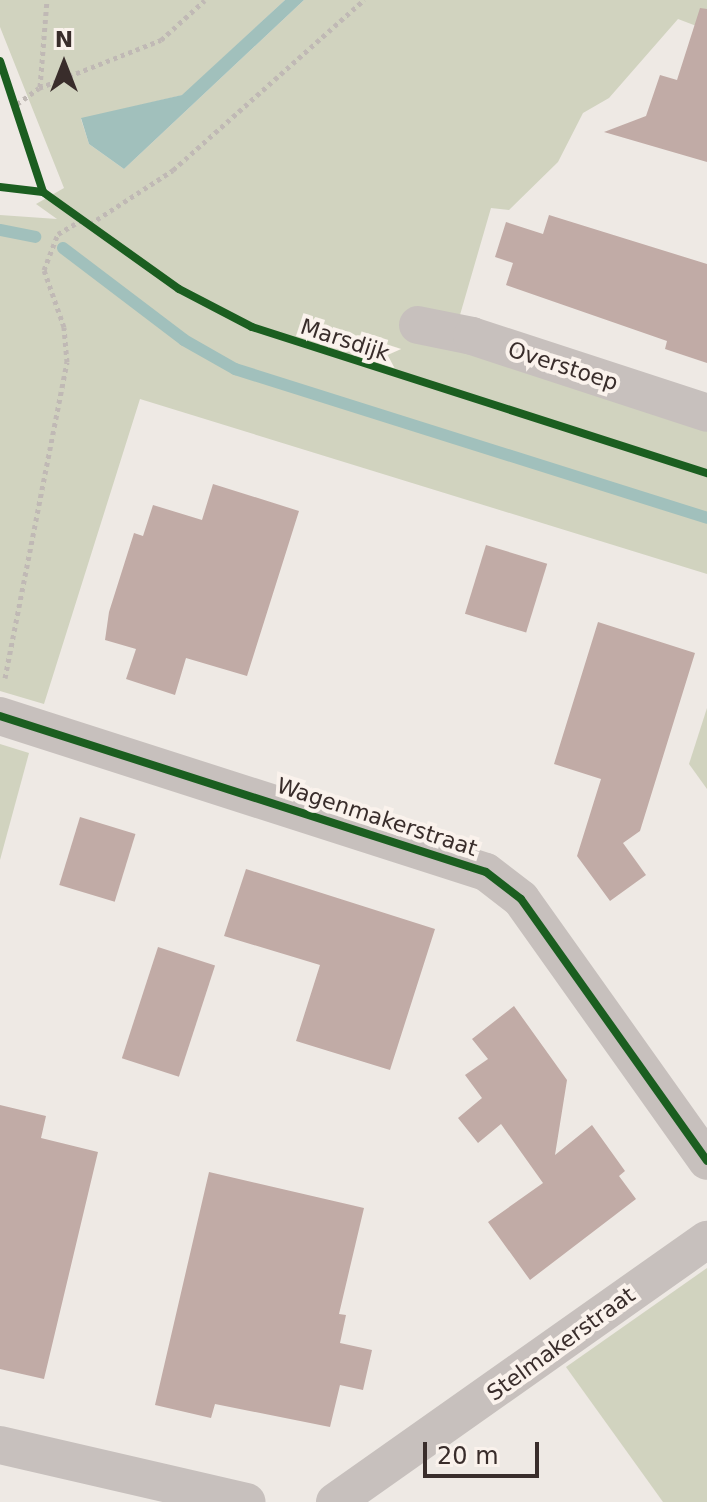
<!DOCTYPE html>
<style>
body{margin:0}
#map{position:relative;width:707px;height:1502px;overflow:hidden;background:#eee9e4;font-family:"DejaVu Sans",sans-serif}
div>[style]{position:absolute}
.green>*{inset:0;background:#d1d3bf}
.water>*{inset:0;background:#a1c0bc}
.stream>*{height:12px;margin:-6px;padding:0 6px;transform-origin:6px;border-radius:6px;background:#a1c0bc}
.building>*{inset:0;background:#c1aba6;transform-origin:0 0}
.path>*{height:5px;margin-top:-2.5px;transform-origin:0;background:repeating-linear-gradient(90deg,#c0b9b5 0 4px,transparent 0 8px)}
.minor>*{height:38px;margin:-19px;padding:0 19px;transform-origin:19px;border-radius:19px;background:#c7c0bd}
.cycleway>*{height:8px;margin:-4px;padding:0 4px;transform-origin:4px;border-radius:4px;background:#1b5e20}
span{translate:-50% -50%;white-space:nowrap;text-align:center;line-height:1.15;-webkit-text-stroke:8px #faf2ec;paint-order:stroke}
.street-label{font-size:22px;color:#392d2b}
.north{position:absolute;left:24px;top:24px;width:80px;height:80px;-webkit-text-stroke:6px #faf2ec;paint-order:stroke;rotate:0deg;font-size:22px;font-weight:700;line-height:32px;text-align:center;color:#392d2b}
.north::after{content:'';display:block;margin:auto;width:28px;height:36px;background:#392d2b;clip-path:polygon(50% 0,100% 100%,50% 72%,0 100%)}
.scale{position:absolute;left:423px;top:1442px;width:116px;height:36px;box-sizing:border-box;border:4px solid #392d2b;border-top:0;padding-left:10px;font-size:24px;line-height:28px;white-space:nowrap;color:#392d2b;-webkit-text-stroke:6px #faf2ec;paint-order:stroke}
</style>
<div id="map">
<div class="green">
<div style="clip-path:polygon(0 0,285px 0,183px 95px,81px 119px,89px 144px,124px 169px,304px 0,707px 0,707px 30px,678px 19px,609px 98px,583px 113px,558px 162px,509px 210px,491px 208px,451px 346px,707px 430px,707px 574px,140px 399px,44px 704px,0 691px,0 215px,57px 219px,36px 204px,64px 188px,0 27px)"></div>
<div style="clip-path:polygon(707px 708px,707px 789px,689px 764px)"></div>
<div style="clip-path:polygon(0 744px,29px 753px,0 860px)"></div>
<div style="clip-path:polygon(707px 1268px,707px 1502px,663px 1502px,566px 1367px)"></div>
</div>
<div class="water">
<div style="clip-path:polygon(285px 0,304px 0,124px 169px,89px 144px,81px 118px,182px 95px)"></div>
</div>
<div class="stream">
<div style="left:0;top:230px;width:36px;rotate:11deg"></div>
<div style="left:63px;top:248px;width:152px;rotate:37.2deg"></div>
<div style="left:184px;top:340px;width:59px;rotate:29.6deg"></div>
<div style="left:235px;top:369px;width:495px;rotate:17.5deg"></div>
</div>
<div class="building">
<div style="clip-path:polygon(700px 8px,707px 9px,707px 162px,604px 132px,646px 116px,660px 75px,677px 80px)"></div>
<div style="clip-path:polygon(549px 215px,707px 264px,707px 363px,665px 349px,667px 341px,506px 285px,513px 263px,495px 257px,506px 222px,543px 234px)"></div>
<div style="clip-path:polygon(213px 484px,299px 511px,247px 676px,186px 658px,175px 695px,126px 679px,136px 649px,105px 640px,109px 612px,134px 533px,143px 536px,153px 505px,202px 520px)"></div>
<div style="left:486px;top:545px;width:64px;height:72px;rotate:17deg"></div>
<div style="clip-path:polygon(598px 622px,695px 653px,640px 831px,623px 843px,646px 875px,610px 901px,577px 856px,601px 779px,554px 764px)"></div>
<div style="left:80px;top:817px;width:58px;height:71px;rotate:17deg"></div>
<div style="clip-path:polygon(246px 869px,435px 929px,390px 1070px,296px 1041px,320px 965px,224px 936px)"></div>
<div style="left:158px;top:947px;width:60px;height:117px;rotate:18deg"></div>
<div style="clip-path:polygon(514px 1006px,567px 1080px,555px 1155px,592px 1125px,625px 1171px,619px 1176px,636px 1199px,530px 1280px,488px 1222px,543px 1183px,501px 1124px,478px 1143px,458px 1118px,482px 1098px,465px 1075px,488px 1059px,472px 1039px)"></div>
<div style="clip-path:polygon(0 1105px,46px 1116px,41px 1138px,98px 1152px,44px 1379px,0 1369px)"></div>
<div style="clip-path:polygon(209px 1172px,364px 1208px,339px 1314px,346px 1315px,340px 1343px,372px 1350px,363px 1390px,340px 1385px,330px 1427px,215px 1404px,211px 1418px,155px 1405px)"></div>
</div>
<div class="path">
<div style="left:40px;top:87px;width:87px;rotate:-85.4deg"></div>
<div style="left:17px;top:104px;width:27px;rotate:-36deg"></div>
<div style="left:39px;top:88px;width:131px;rotate:-21.5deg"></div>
<div style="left:161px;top:40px;width:59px;rotate:-42.3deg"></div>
<div style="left:90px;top:224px;width:99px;rotate:-33deg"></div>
<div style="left:173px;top:170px;width:256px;rotate:-41.7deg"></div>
<div style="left:5px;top:678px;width:322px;rotate:-78.9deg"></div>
<div style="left:67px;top:362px;width:35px;rotate:-95deg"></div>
<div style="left:64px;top:327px;width:60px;rotate:-109.3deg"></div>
<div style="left:44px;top:270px;width:39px;rotate:-69deg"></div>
<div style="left:58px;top:234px;width:29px;rotate:-31deg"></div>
</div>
<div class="minor">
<div style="left:418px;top:325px;width:55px;rotate:11.5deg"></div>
<div style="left:472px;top:336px;width:247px;rotate:18.1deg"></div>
<div style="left:0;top:716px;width:510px;rotate:17.8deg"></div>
<div style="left:486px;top:872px;width:44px;rotate:37.6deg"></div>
<div style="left:521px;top:899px;width:321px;rotate:54.6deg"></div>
<div style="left:0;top:1445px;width:253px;rotate:13deg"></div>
<div style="left:335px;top:1502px;width:455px;rotate:-35.2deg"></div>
</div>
<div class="cycleway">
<div style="left:0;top:61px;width:138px;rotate:71.8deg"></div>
<div style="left:0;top:187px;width:43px;rotate:6.6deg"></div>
<div style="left:43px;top:192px;width:167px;rotate:35.5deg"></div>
<div style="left:179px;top:289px;width:82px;rotate:27.5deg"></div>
<div style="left:252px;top:327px;width:478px;rotate:17.8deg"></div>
<div style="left:0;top:716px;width:510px;rotate:17.8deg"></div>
<div style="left:486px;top:872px;width:44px;rotate:37.6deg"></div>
<div style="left:521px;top:899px;width:321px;rotate:54.6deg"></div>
</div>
<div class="street-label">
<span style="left:345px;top:340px;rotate:18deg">Marsdijk</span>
<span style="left:563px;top:366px;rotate:18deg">Overstoep</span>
<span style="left:377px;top:817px;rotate:18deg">Wagenmakerstraat</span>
<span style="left:561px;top:1344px;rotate:-36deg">Stelmakerstraat</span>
</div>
<div class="north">N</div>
<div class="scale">20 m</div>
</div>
